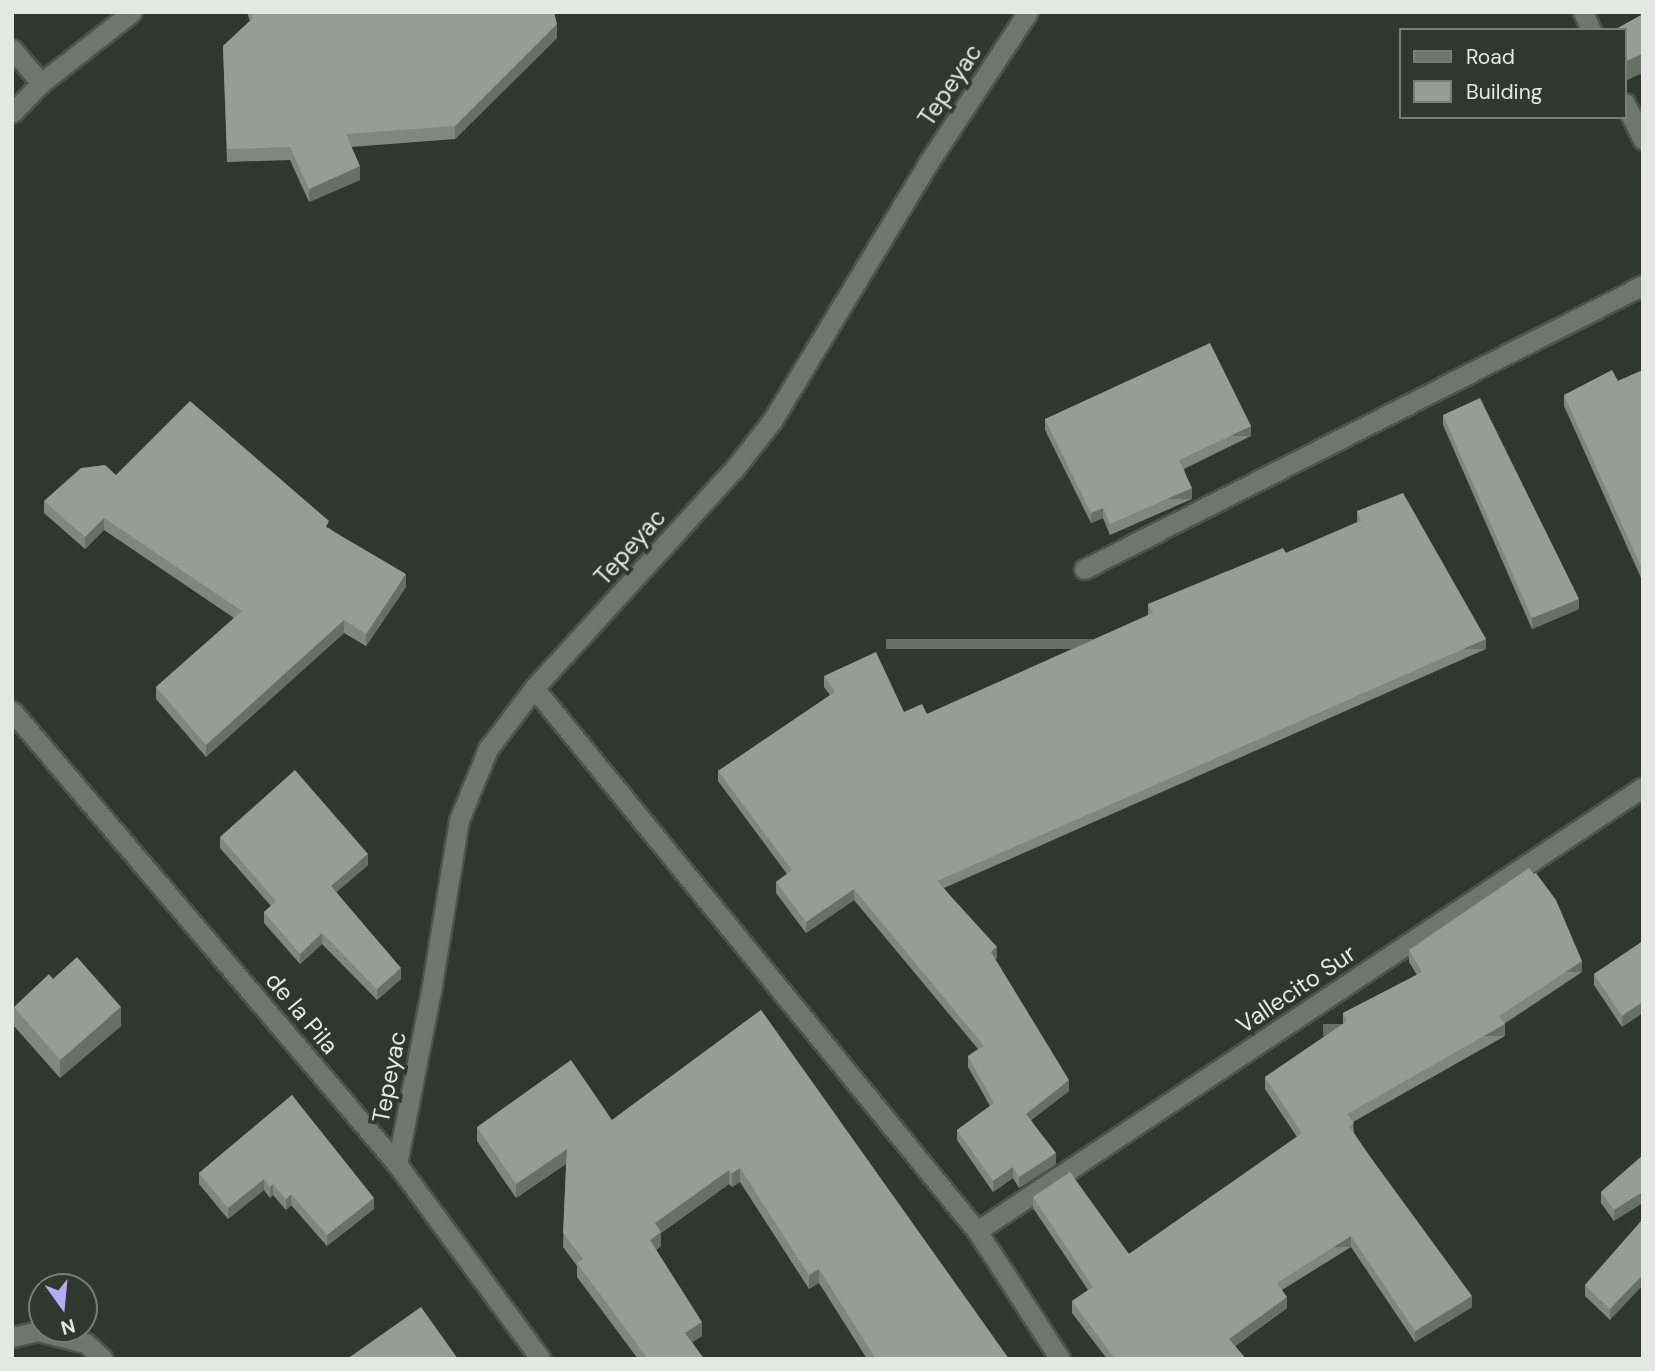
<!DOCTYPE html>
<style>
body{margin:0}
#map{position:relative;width:1655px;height:1371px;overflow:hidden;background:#30382e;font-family:"DM Sans",sans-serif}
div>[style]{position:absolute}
.roads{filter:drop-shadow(2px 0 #4d534b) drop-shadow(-2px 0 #4d534b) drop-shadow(0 2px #4d534b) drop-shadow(0 -2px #4d534b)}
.service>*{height:19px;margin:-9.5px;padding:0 9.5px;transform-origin:9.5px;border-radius:9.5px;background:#6e776c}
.minor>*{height:19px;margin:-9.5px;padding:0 9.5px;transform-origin:9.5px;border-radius:9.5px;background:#6e776c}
.wall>*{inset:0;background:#7f887e}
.shaded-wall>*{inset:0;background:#686f66;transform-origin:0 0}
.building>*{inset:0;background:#949e92}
span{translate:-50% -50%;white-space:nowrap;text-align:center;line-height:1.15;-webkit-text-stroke:7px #30382e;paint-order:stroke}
.street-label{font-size:24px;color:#e3e8e2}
.frame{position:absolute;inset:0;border:14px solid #e3e8e2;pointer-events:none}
.legend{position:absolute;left:1399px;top:28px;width:228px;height:91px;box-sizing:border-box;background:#30382e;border:2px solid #787e76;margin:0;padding:9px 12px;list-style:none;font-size:21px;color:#e3e8e2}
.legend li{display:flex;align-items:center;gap:14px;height:35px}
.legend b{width:35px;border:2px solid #787e76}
.north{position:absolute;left:28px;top:1273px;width:70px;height:70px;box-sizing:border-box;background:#30382e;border:2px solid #787e76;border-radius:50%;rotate:165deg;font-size:19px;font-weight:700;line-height:28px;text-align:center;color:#e3e8e2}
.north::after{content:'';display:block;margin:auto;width:24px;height:32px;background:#b6abf8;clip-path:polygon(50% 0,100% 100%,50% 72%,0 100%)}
</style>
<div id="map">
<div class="roads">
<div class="service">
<div style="left:1084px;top:569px;width:627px;rotate:-26.93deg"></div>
</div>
<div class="minor">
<div style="left:1583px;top:12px;width:20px;rotate:66deg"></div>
<div style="left:12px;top:49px;width:45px;rotate:49.5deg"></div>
<div style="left:1625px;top:103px;width:41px;rotate:64.1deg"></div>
<div style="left:12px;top:113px;width:42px;rotate:-46deg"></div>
<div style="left:41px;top:83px;width:115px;rotate:-38deg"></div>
<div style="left:534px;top:688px;width:701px;rotate:50.79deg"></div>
<div style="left:977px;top:1231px;width:153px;rotate:57deg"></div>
<div style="left:12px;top:711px;width:595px;rotate:49.64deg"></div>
<div style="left:397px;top:1164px;width:242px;rotate:53.6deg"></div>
<div style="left:397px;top:1164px;width:176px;rotate:-78.9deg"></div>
<div style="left:431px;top:991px;width:173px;rotate:-80.7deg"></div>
<div style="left:459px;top:820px;width:77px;rotate:-67.8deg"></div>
<div style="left:488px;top:749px;width:76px;rotate:-53deg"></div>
<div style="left:534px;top:688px;width:298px;rotate:-47.6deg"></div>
<div style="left:735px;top:468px;width:60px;rotate:-51.8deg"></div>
<div style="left:772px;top:421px;width:301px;rotate:-58.8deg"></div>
<div style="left:928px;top:163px;width:181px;rotate:-56.5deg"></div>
<div style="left:977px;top:1231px;width:800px;rotate:-33.69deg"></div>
<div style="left:12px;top:1337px;width:26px;rotate:-13deg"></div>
<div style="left:37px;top:1331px;width:50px;rotate:13.8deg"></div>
<div style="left:86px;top:1343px;width:23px;rotate:43deg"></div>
</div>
</div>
<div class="wall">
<div style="clip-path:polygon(247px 12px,554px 12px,557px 38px,455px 139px,351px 147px,360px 180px,309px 202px,290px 160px,227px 162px,223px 46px,250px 21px)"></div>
<div style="clip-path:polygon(1643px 370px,1642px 580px,1564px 406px,1564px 395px,1618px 381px)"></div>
<div style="clip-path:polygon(1443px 415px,1579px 609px,1532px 629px,1443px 425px)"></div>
<div style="clip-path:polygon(1045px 419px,1251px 436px,1184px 469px,1192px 499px,1110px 535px,1103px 518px,1091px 523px,1045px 430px)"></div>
<div style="clip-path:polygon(116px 475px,329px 528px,406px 587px,366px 646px,344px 633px,206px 757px,156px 699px,156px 687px,234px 618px,104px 530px,85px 549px,44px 513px,44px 501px)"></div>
<div style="clip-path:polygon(1357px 511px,1486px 649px,944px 888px,997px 958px,995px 959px,1069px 1091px,1031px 1120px,1056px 1164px,1019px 1188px,1013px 1178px,993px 1192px,957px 1140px,957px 1130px,990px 1106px,968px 1067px,968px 1056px,978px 1049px,854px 900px,806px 933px,776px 893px,776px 882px,787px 874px,718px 781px,718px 771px,830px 695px,824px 687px,824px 676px,904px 712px,927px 714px,1148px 615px,1148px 604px,1286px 553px,1357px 522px)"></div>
<div style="clip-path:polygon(220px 837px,368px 865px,336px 892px,401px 979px,377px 1000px,322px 944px,300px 964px,264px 923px,264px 912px,271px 906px,220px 848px)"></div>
<div style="clip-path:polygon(1643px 941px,1622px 1027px,1594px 985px,1594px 974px)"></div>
<div style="clip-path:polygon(1409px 950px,1582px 972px,1504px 1024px,1505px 1036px,1353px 1122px,1354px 1133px,1472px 1307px,1415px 1342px,1351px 1247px,1282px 1290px,1287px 1308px,1235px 1346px,1246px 1359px,1107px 1359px,1072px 1313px,1072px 1301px,1088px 1290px,1033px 1208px,1033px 1197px,1129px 1254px,1297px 1137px,1265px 1089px,1265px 1077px,1343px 1024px,1343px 1013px,1417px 975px,1409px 962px)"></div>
<div style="clip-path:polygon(53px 979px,121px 1026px,60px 1078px,14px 1026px,14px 1007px)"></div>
<div style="clip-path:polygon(761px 1010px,1009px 1359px,867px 1359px,819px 1283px,809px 1289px,740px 1182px,732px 1187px,729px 1184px,661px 1233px,661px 1246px,656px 1250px,702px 1336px,692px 1342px,704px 1359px,638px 1359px,577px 1277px,577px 1266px,563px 1247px,566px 1164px,516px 1198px,477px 1141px,477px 1127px,612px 1120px)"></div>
<div style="clip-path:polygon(292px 1095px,374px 1209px,327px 1246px,291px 1205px,286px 1210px,273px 1195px,270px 1198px,264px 1190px,228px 1219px,199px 1184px,199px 1173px)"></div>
<div style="clip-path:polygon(1643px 1155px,1614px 1221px,1601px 1203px,1601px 1192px)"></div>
<div style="clip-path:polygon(1643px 1219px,1610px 1320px,1585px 1296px,1585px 1285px)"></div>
</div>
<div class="shaded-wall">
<div style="clip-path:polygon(557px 24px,557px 38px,455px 139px,455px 126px)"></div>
<div style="clip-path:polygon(1643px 54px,1643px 73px,1625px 81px,1625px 62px)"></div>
<div style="clip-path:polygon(360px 166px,360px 180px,309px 202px,309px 189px)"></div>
<div style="left:1251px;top:426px;width:10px;height:80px;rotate:90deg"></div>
<div style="left:1192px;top:488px;width:11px;height:90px;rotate:90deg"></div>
<div style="clip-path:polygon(1103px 508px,1103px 518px,1091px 523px,1091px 513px)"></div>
<div style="clip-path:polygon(104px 518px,104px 530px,85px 549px,85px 537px)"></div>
<div style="clip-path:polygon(406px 574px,406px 587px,366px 646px,366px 634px)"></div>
<div style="clip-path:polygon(1579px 599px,1579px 609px,1532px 629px,1532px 618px)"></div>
<div style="clip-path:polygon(344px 620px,344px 633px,206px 757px,206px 745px)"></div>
<div style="left:1486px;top:639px;width:10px;height:600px;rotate:90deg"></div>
<div style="clip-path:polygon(368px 854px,368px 865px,331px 897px,331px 886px)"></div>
<div style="clip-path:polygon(854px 889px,854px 900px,806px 933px,806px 922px)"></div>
<div style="clip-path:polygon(322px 933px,322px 944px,300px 964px,300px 954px)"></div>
<div style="clip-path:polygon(997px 947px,997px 958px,991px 963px,991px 952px)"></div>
<div style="left:1582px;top:961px;width:11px;height:100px;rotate:90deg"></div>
<div style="clip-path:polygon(401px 968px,401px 979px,377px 1000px,377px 989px)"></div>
<div style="clip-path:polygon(1643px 1002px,1643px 1013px,1622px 1027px,1622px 1016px)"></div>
<div style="clip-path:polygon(121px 1007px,121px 1026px,60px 1078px,60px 1060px)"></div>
<div style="left:1505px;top:1024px;width:12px;height:182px;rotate:90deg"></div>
<div style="clip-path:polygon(1069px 1080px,1069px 1091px,1026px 1124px,1026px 1114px)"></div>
<div style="clip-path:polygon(567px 1149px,567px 1163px,516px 1198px,516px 1184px)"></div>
<div style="clip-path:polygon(1056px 1153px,1056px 1164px,1019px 1188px,1019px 1177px)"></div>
<div style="clip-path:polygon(1013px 1167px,1013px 1178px,993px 1192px,993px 1181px)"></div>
<div style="clip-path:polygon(740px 1168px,740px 1182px,732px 1187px,732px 1173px)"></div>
<div style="clip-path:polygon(729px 1170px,729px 1184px,661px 1233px,661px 1246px,650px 1254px,650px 1240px,655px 1223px)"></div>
<div style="clip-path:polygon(264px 1179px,264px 1190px,228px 1219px,228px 1208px)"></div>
<div style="clip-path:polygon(273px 1184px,273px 1195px,270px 1198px,270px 1187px)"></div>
<div style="clip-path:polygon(1643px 1192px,1643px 1203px,1614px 1221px,1614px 1210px)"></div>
<div style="clip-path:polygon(291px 1194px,291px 1205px,286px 1210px,286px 1199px)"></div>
<div style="clip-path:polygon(374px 1198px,374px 1209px,327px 1246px,327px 1235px)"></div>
<div style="left:1351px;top:1236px;width:11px;height:88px;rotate:90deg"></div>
<div style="clip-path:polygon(819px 1269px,819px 1283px,809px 1289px,809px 1275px)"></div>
<div style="clip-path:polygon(1643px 1275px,1643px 1285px,1610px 1320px,1610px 1309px)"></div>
<div style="clip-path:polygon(1472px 1296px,1472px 1307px,1415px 1342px,1415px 1331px)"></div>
<div style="clip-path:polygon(1287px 1297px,1287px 1308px,1229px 1351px,1229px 1339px)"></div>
<div style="clip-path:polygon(702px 1322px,702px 1336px,685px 1347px,685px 1333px)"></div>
</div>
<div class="building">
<div style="clip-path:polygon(251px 12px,554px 12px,557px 24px,455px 126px,346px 134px,360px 166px,309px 189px,290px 147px,227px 149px,223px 46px,253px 18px)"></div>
<div style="clip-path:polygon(1643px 14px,1643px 54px,1625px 62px,1625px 30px,1614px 30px)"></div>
<div style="clip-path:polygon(1210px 343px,1251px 426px,1179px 460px,1192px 488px,1110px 524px,1103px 508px,1091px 513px,1045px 419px)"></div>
<div style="clip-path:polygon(1612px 370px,1618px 381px,1643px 370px,1642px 569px,1564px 395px)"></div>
<div style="clip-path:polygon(1480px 398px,1579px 599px,1532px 618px,1443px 415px)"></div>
<div style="clip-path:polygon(190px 401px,329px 521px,326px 527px,406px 574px,366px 634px,344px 620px,206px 745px,156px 687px,242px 611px,104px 518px,85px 537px,44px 501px,81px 468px,105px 465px,116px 475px)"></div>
<div style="clip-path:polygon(1403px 493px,1486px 639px,937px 881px,997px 947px,991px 952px,1069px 1080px,1026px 1114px,1056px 1153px,1019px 1177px,1013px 1167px,993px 1181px,957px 1130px,994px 1103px,968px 1056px,984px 1046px,854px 889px,806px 922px,776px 882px,792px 870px,718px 771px,835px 692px,824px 676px,876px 652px,904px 712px,922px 704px,927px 714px,1153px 613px,1148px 604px,1283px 548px,1286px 553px,1361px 521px,1357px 511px)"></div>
<div style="clip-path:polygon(295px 770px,368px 854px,331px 886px,401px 968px,377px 989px,322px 933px,300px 954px,264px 912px,276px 901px,220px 837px)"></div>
<div style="clip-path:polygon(1529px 868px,1534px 874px,1536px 873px,1556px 900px,1582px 961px,1499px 1016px,1505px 1024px,1347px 1114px,1354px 1123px,1349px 1126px,1363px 1147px,1472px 1296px,1415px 1331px,1351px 1236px,1277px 1283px,1287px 1297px,1229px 1339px,1246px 1359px,1115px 1359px,1072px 1301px,1093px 1287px,1033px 1197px,1070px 1172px,1129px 1254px,1302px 1133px,1265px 1077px,1347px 1021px,1343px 1013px,1422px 972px,1409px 950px)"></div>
<div style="clip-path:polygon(1643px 941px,1643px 1002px,1622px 1016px,1594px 974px)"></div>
<div style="clip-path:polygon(77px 957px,121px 1007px,60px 1060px,14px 1007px,49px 974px,53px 979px)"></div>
<div style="clip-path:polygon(761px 1010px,1009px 1359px,876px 1359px,819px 1269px,809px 1275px,740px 1168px,732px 1173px,729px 1170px,655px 1223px,661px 1232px,650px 1240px,702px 1322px,685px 1333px,704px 1359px,648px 1359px,577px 1263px,583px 1259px,563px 1233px,567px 1149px,516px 1184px,477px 1127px,571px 1060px,612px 1120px)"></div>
<div style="clip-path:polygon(292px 1095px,374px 1198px,327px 1235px,291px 1194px,286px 1199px,273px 1184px,270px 1187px,264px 1179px,228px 1208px,199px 1173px)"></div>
<div style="clip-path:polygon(1643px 1155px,1643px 1192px,1614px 1210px,1601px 1192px)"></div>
<div style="clip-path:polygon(1643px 1219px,1643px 1275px,1610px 1309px,1585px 1285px)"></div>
<div style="clip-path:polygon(421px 1307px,458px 1359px,347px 1359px)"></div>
</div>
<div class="street-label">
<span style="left:950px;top:85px;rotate:-56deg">Tepeyac</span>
<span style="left:630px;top:547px;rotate:-48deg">Tepeyac</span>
<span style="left:1296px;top:989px;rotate:-34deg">Vallecito Sur</span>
<span style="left:302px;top:1013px;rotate:50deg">de la Pila</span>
<span style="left:389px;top:1077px;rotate:-79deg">Tepeyac</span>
</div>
<div class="frame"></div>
<ul class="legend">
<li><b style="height:9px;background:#6e776c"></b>Road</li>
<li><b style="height:19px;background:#949e92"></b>Building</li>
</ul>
<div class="north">N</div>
</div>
